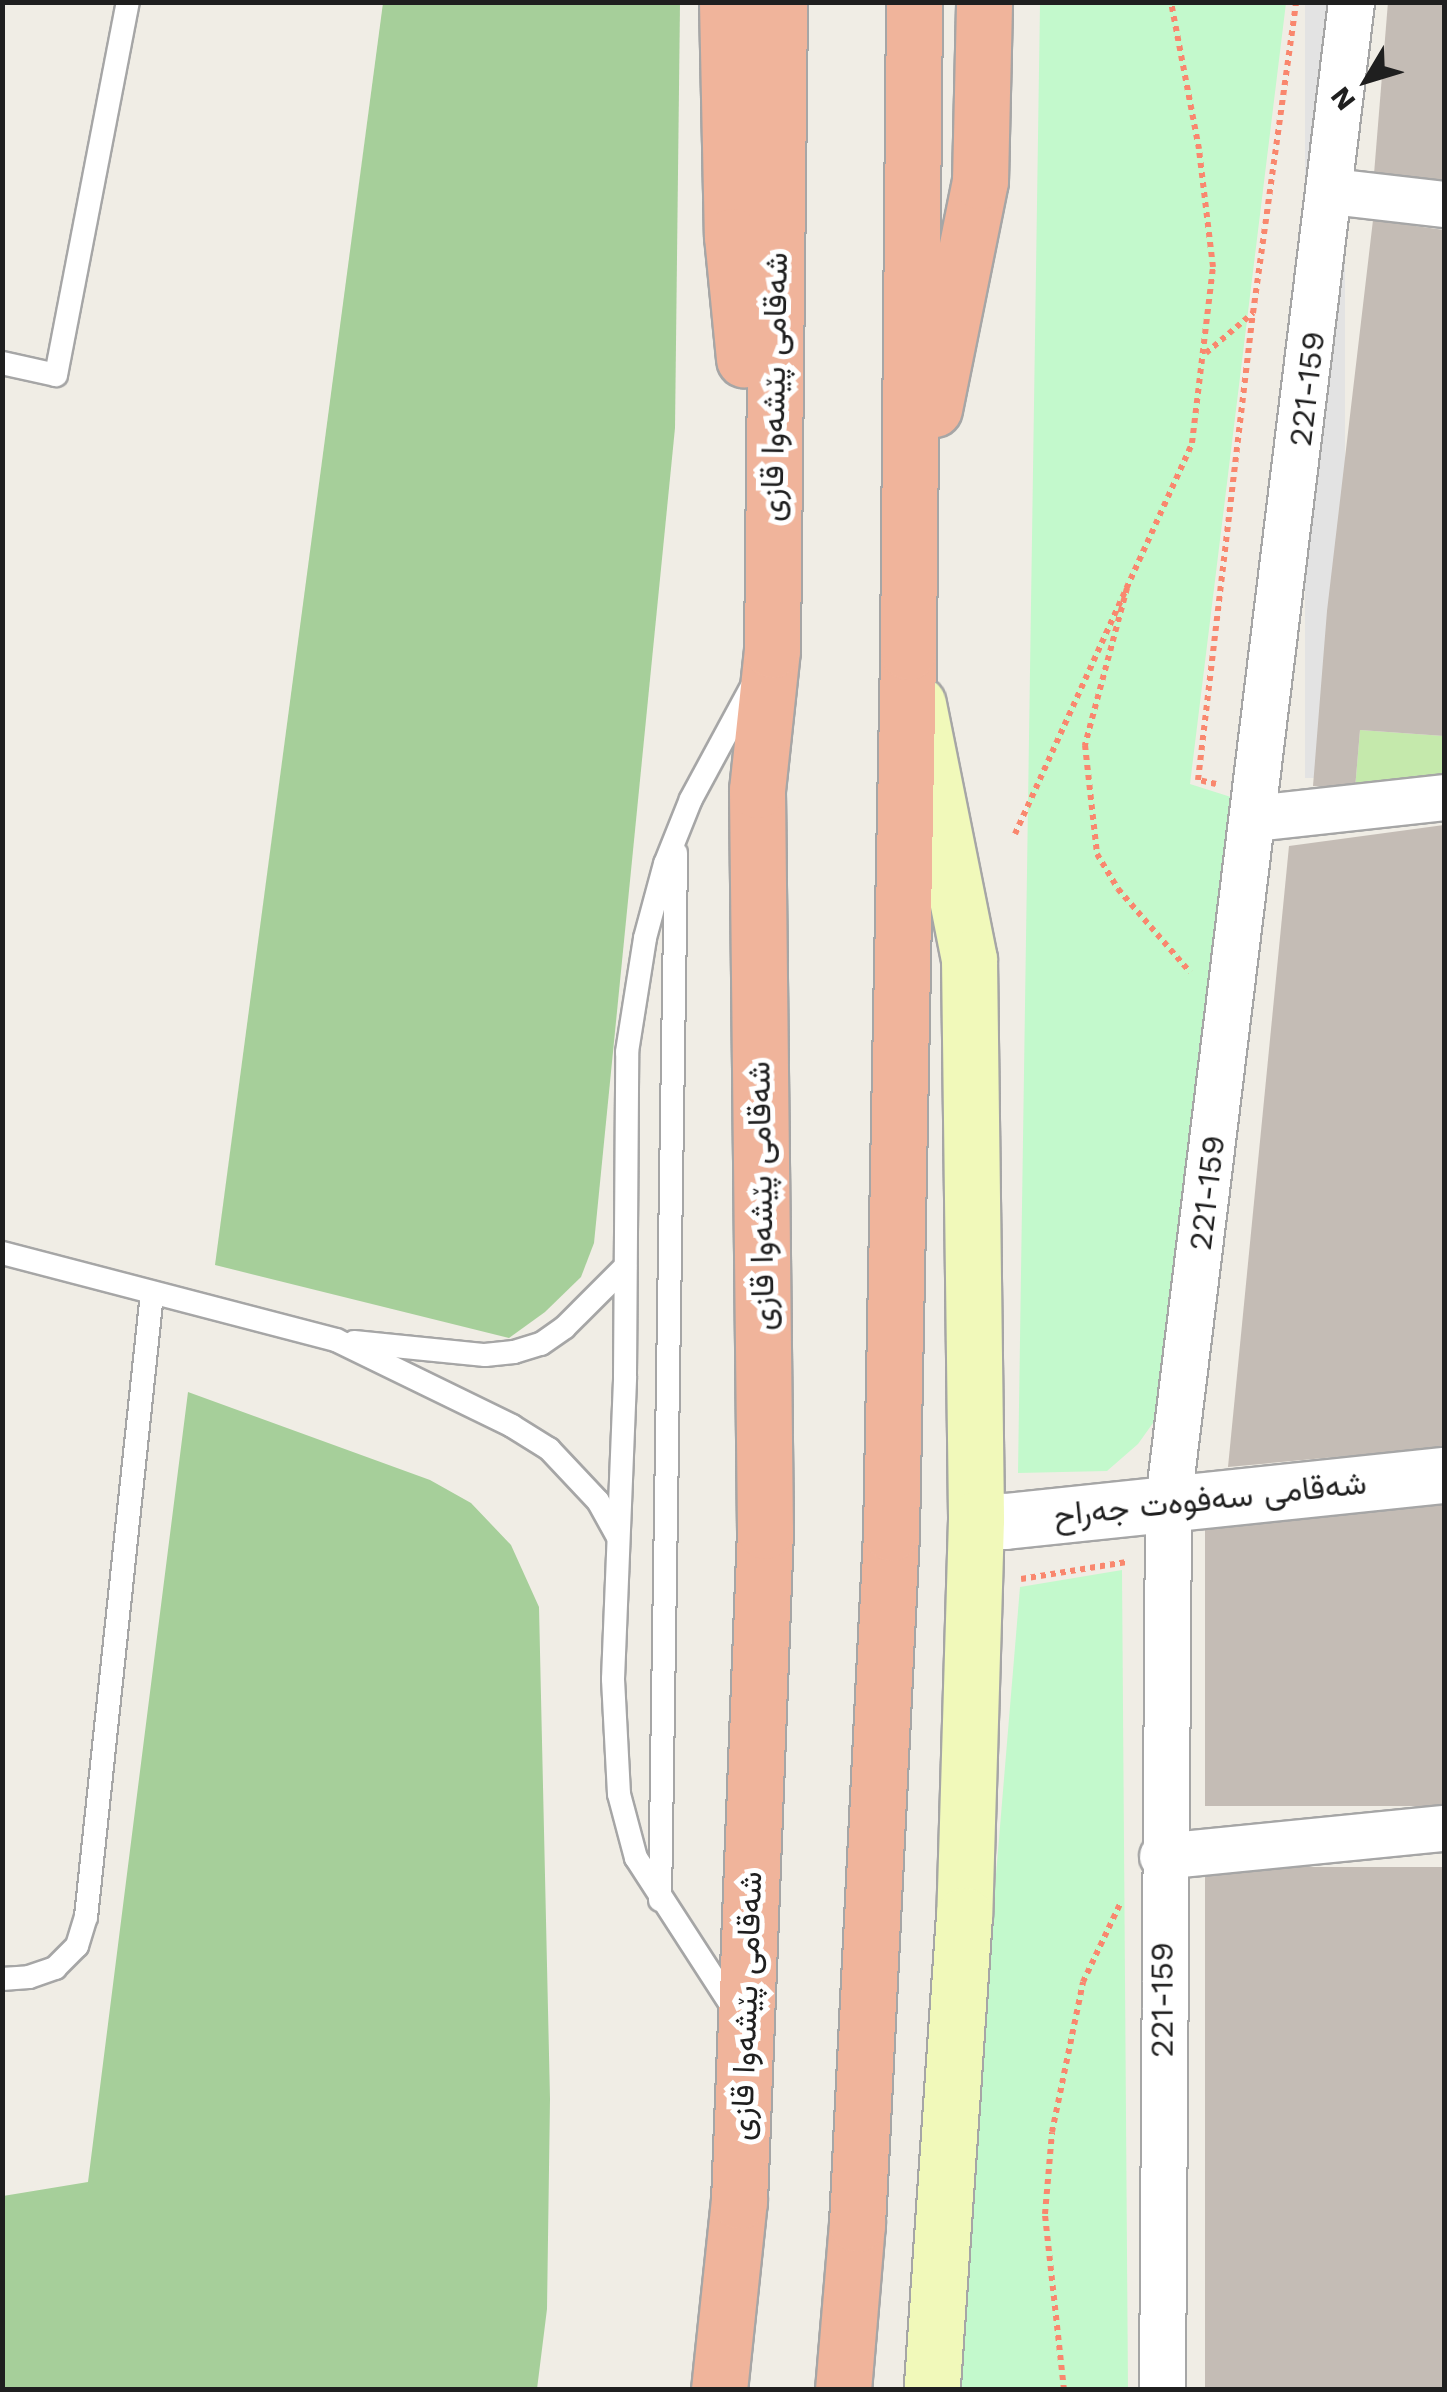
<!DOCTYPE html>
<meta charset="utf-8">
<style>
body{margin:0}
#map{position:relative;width:1447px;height:2392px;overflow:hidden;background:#f0ede5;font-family:"Work Sans",Vazirmatn,sans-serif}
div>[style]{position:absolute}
.grass>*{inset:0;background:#c5e9ac}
.forest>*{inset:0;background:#a6cf9a}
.park>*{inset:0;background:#c3f9cc}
.parking>*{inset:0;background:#e3e3e3;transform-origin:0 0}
.building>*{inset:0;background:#c4bcb5;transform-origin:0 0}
.path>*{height:6px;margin-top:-3px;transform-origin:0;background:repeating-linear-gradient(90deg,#f9876e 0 5px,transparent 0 10px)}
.roads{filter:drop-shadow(2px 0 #a6a6a6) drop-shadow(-2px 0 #a6a6a6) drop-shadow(0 2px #a6a6a6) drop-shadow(0 -2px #a6a6a6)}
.service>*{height:22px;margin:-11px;padding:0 11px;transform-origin:11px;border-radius:11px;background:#fff}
.minor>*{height:45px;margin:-22.5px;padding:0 22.5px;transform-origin:22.5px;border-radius:22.5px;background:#fff}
.tertiary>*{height:55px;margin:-27.5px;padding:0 27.5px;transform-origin:27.5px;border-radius:27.5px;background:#fff}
.secondary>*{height:55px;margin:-27.5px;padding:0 27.5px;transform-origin:27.5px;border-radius:27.5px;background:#f1f9ba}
.trunk>*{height:55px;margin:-27.5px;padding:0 27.5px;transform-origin:27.5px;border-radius:27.5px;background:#f0b49b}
span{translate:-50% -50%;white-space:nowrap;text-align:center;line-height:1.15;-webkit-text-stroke:10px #fff;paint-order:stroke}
.street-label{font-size:32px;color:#1f1f1f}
.frame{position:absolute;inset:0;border:5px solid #1f1f1f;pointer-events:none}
.north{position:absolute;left:1317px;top:30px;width:100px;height:100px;-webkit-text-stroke:8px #fff;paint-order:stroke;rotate:232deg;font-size:28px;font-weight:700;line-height:40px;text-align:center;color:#1f1f1f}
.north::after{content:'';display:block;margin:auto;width:35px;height:45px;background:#1f1f1f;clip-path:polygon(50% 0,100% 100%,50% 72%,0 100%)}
</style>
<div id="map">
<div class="grass">
<div style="clip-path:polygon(1360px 730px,1444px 736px,1444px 783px,1355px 789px)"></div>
</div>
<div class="forest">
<div style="clip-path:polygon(383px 3px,680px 3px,675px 428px,594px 1243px,581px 1277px,545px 1312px,509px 1338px,215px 1265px)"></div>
<div style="clip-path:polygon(188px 1392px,430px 1480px,471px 1503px,511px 1545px,539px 1607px,550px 2099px,547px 2309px,537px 2389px,3px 2389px,3px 2196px,88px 2182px)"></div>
</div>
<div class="park">
<div style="clip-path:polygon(1040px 3px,1286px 3px,1190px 784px,1234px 798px,1163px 1409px,1138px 1444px,1107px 1471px,1018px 1473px)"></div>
<div style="clip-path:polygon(1122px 1570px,1128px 2389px,953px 2390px,1020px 1587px)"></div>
</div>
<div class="parking">
<div style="left:1305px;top:3px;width:40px;height:775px"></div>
</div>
<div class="building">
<div style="clip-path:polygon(1388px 2px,1444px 2px,1444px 180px,1374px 174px)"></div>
<div style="clip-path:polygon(1373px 220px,1444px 230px,1444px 736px,1360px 730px,1355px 789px,1313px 786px,1327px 611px)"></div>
<div style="clip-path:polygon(1444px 825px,1444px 1447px,1228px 1467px,1289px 846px)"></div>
<div style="left:1444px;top:1497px;width:309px;height:239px;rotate:90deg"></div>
<div style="left:1444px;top:1867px;width:523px;height:239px;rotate:90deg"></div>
</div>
<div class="path">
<div style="left:1206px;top:353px;width:62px;rotate:-40.4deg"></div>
<div style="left:1253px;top:313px;width:314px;rotate:-82.1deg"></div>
<div style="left:1127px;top:588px;width:163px;rotate:105deg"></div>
<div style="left:1085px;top:745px;width:110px;rotate:83.7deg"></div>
<div style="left:1097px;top:854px;width:41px;rotate:59deg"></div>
<div style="left:1118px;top:889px;width:110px;rotate:49.1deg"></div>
<div style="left:1216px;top:784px;width:18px;rotate:-167deg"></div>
<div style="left:1198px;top:780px;width:470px;rotate:-83.3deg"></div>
<div style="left:1015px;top:834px;width:429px;rotate:-65.6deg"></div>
<div style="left:1192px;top:443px;width:177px;rotate:-83.2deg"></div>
<div style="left:1213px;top:267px;width:119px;rotate:-96.8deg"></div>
<div style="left:1199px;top:149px;width:150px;rotate:-100.8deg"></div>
<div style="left:1021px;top:1579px;width:107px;rotate:-9.1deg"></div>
<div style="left:1064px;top:2390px;width:177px;rotate:-96.2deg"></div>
<div style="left:1045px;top:2214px;width:82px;rotate:-85.1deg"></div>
<div style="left:1052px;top:2132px;width:153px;rotate:-78.3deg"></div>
<div style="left:1083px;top:1982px;width:86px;rotate:-64.6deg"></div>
</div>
<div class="roads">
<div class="service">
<div style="left:2px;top:363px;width:55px;rotate:12.5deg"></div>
<div style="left:56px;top:375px;width:380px;rotate:-79.1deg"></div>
<div style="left:2px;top:1253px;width:345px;rotate:14.6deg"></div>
<div style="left:336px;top:1340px;width:196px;rotate:26deg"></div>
<div style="left:512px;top:1426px;width:44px;rotate:31.9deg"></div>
<div style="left:549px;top:1449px;width:71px;rotate:46.7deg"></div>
<div style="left:598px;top:1501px;width:41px;rotate:60.9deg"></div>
<div style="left:354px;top:1342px;width:132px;rotate:5.7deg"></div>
<div style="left:485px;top:1355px;width:29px;rotate:-6deg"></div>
<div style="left:514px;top:1352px;width:28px;rotate:-17deg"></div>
<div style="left:541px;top:1344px;width:29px;rotate:-35deg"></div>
<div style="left:565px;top:1327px;width:85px;rotate:-45deg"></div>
<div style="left:660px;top:1900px;width:1047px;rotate:-89.12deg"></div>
<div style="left:2px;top:1979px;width:27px;rotate:-4deg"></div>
<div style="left:29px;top:1977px;width:28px;rotate:-19deg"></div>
<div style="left:55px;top:1968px;width:31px;rotate:-45deg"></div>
<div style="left:77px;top:1946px;width:30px;rotate:-73deg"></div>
<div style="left:86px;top:1917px;width:627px;rotate:-83.96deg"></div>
<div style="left:737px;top:2014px;width:186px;rotate:-122.9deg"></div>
<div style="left:636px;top:1858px;width:66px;rotate:-104.9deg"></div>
<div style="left:619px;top:1794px;width:115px;rotate:-93deg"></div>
<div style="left:613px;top:1679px;width:303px;rotate:-87.7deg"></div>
<div style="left:625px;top:1376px;width:324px;rotate:-89.6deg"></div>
<div style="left:627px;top:1052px;width:115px;rotate:-81deg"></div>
<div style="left:645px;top:938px;width:77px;rotate:-74.9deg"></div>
<div style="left:665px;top:864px;width:70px;rotate:-68.2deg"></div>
<div style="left:691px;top:799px;width:126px;rotate:-61.6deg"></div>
</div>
<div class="minor">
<div style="left:1331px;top:191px;width:114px;rotate:6.6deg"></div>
<div style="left:1255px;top:818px;width:190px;rotate:-6.3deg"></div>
<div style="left:1162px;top:1856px;width:283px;rotate:-5.7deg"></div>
<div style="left:1162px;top:2390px;width:889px;rotate:-89.61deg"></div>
<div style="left:1168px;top:1501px;width:1510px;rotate:-83.04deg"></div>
</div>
<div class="tertiary">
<div style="left:976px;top:1519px;width:29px;rotate:4deg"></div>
<div style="left:1005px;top:1521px;width:441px;rotate:-6deg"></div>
</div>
<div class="secondary">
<div style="left:918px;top:704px;width:260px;rotate:78.7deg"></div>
<div style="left:969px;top:959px;width:560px;rotate:89.28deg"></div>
<div style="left:976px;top:1519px;width:396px;rotate:91.7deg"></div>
<div style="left:964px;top:1915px;width:476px;rotate:93.9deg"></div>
</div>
<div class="trunk">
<div style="left:727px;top:2px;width:234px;rotate:88.8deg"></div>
<div style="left:732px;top:236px;width:124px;rotate:84.4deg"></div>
<div style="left:934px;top:409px;width:233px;rotate:-78.6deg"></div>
<div style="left:980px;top:181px;width:179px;rotate:-88.7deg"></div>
<div style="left:719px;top:2390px;width:190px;rotate:-84deg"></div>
<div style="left:739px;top:2201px;width:671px;rotate:-87.78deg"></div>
<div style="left:765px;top:1531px;width:741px;rotate:-90.62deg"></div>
<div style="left:757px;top:790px;width:141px;rotate:-83.9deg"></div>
<div style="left:772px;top:650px;width:648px;rotate:-89.38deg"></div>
<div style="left:843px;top:2390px;width:167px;rotate:-85.2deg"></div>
<div style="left:857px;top:2224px;width:692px;rotate:-87.18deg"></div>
<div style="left:891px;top:1533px;width:881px;rotate:-88.89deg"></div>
<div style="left:908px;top:652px;width:650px;rotate:-89.47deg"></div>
</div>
</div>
<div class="street-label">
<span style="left:774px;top:387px;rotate:-89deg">شەقامی پێشەوا قازی</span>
<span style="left:1307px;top:389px;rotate:-83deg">221-159</span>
<span style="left:1207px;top:1193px;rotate:-83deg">221-159</span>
<span style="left:761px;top:1196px;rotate:-91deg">شەقامی پێشەوا قازی</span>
<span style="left:1210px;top:1499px;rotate:-6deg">شەقامی سەفوەت جەراح</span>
<span style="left:1162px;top:2000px;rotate:-90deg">221-159</span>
<span style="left:746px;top:2006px;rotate:-88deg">شەقامی پێشەوا قازی</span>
</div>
<div class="frame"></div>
<div class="north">N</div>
</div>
